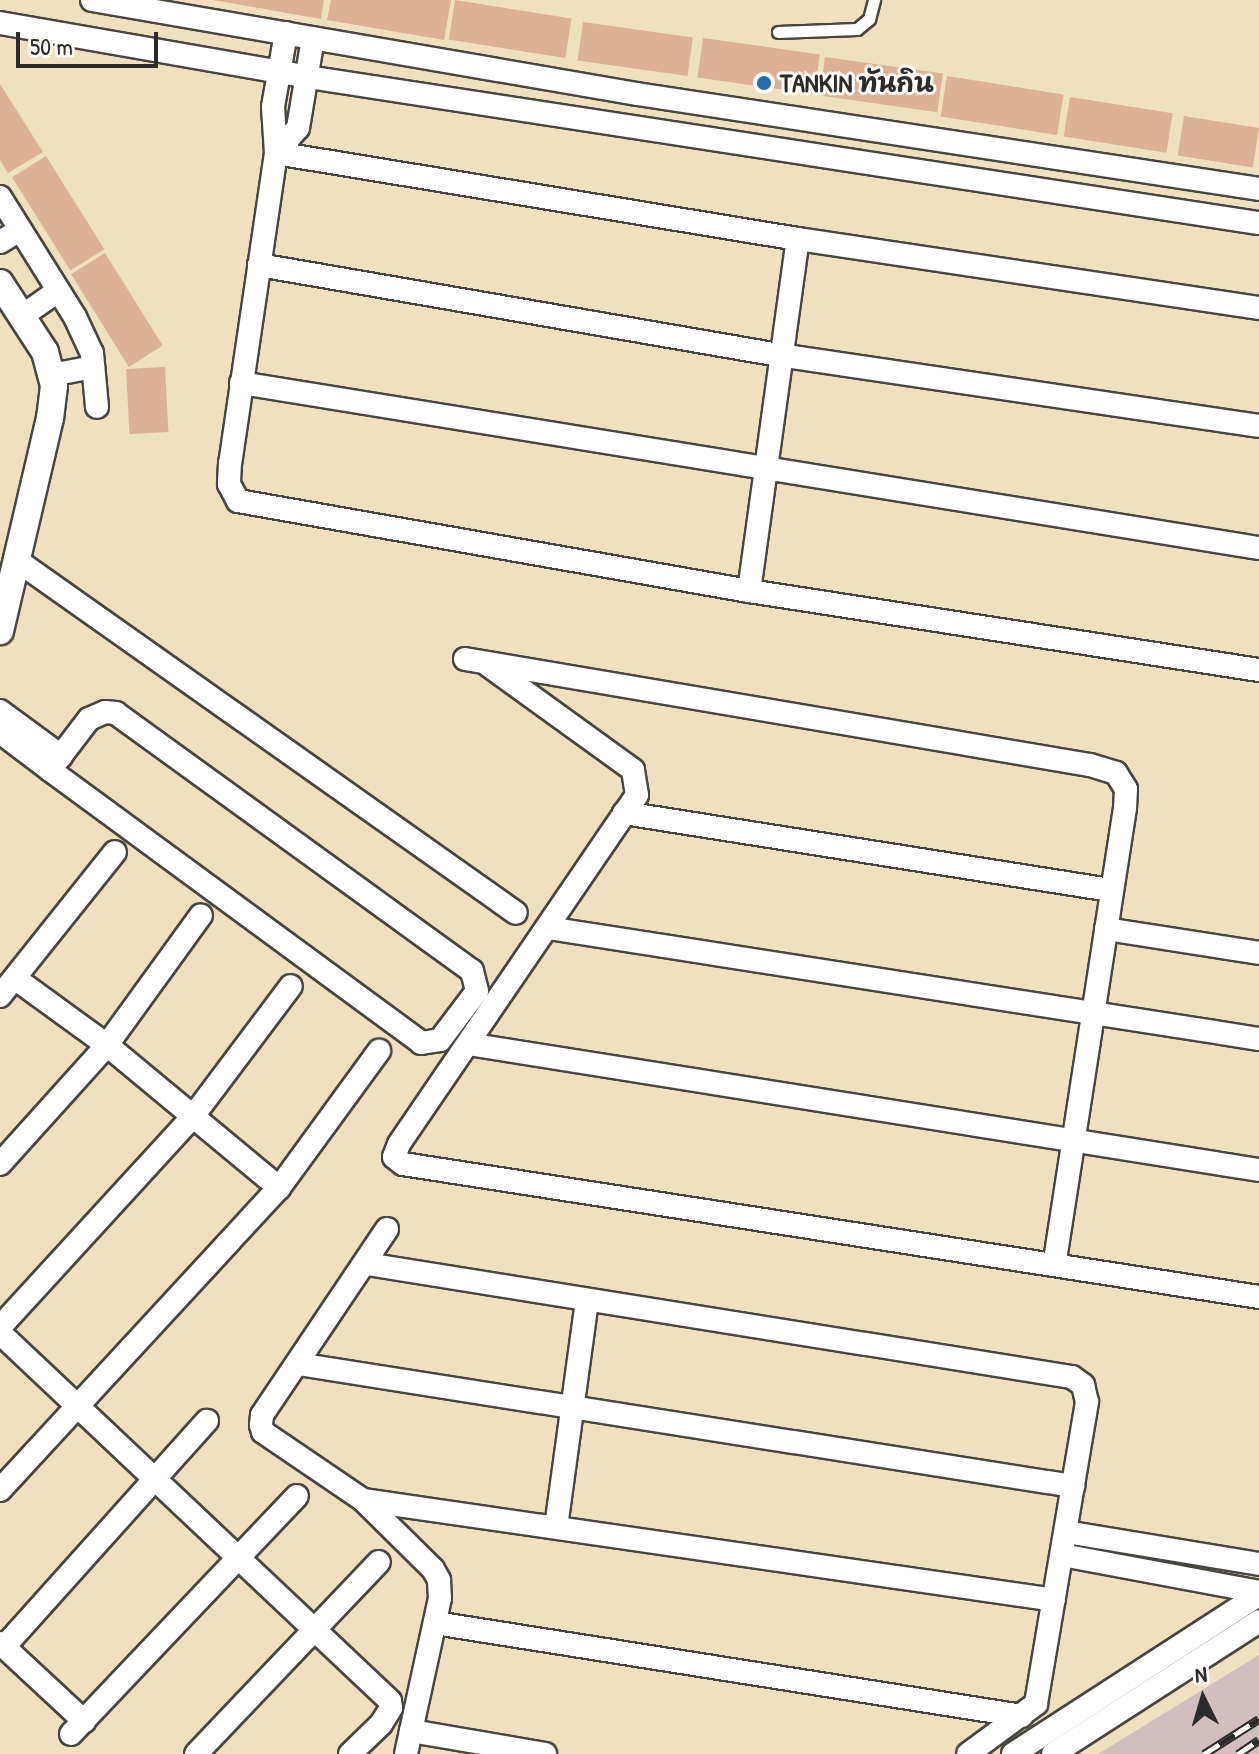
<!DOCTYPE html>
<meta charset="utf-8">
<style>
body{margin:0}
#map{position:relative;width:1259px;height:1754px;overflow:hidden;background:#efe0bf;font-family:"Patrick Hand","Playpen Sans Thai",sans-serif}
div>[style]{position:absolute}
.industrial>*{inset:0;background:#d1bfbf}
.building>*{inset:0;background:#dbb295;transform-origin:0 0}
.roads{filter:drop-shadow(2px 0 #484641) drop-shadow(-2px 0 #484641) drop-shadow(0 2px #484641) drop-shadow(0 -2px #484641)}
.service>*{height:11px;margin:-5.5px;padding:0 5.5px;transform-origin:5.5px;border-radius:5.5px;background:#fff}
.minor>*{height:22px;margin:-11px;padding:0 11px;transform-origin:11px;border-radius:11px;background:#fff}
.tertiary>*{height:26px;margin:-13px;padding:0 13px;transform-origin:13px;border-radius:13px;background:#fff}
.rail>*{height:9px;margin-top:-4.5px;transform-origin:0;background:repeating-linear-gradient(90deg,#fdfcf7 0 18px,#2b2b2b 0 36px);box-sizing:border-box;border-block:2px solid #2b2b2b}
.dots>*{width:22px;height:22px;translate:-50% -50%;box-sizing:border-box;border:4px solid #fdfcf7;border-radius:50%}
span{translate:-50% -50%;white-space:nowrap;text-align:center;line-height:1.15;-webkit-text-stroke:6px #fdfcf7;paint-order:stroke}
.poi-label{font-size:26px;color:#2b2b2b;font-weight:700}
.left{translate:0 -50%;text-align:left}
.north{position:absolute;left:1163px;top:1658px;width:80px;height:80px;-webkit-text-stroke:6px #fdfcf7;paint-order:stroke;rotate:355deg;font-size:22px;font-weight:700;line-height:32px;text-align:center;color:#2b2b2b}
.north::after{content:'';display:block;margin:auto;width:28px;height:36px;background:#2b2b2b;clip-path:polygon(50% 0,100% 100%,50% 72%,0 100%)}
.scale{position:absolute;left:16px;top:32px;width:142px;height:36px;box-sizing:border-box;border:4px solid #2b2b2b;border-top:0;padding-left:10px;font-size:24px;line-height:28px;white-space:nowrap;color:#2b2b2b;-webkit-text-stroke:6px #fdfcf7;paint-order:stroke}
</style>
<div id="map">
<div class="industrial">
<div style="clip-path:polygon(1259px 1655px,1259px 1754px,1098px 1754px)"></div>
</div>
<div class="building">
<div style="clip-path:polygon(213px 0,324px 0,321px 19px)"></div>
<div style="clip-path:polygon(331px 0,451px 0,444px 40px,327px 20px)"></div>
<div style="left:455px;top:0;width:118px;height:40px;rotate:9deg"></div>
<div style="left:583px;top:22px;width:111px;height:39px;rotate:8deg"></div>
<div style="left:703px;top:38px;width:118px;height:40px;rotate:8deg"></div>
<div style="left:825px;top:57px;width:119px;height:39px;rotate:8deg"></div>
<div style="left:947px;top:76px;width:118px;height:41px;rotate:9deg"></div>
<div style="clip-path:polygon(0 84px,43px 152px,8px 173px,0 160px)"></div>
<div style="left:1070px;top:97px;width:104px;height:40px;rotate:9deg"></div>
<div style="left:1184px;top:116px;width:76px;height:40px;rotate:9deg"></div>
<div style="left:46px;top:156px;width:110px;height:40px;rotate:58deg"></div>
<div style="left:105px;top:253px;width:109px;height:40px;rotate:58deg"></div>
<div style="left:165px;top:367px;width:65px;height:39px;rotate:87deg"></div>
</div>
<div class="roads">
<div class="service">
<div style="left:778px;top:32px;width:79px;rotate:-2.2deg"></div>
<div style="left:857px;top:29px;width:16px;rotate:-40deg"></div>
<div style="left:869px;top:19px;width:20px;rotate:-75deg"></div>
</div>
<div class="minor">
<div style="left:92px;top:0;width:553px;rotate:9.79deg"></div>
<div style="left:637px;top:94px;width:629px;rotate:8.68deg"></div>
<div style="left:0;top:23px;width:313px;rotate:9.9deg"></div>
<div style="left:308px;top:77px;width:962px;rotate:8.73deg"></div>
<div style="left:286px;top:33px;width:75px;rotate:100deg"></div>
<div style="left:273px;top:107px;width:46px;rotate:86.3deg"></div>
<div style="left:276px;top:153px;width:313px;rotate:98.4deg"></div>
<div style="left:230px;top:463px;width:21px;rotate:93deg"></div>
<div style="left:229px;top:484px;width:19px;rotate:62deg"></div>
<div style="left:238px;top:501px;width:519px;rotate:9.99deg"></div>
<div style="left:749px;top:591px;width:516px;rotate:8.81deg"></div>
<div style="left:276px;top:153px;width:529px;rotate:9.36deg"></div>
<div style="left:798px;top:239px;width:466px;rotate:8.5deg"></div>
<div style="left:276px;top:153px;width:33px;rotate:-49deg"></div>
<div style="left:298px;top:128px;width:91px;rotate:-80.5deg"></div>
<div style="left:0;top:197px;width:142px;rotate:58deg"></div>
<div style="left:75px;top:317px;width:40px;rotate:65deg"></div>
<div style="left:92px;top:353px;width:54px;rotate:84.7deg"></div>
<div style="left:0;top:242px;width:23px;rotate:-31deg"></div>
<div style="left:259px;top:265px;width:528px;rotate:9.82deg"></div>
<div style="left:779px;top:355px;width:485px;rotate:8.4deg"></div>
<div style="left:22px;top:316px;width:44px;rotate:-34.8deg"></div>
<div style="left:51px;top:375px;width:43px;rotate:-10.8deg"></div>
<div style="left:241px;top:383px;width:1031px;rotate:9.21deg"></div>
<div style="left:15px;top:559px;width:613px;rotate:35.24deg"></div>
<div style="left:749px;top:591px;width:355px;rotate:-82.1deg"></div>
<div style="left:465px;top:659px;width:634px;rotate:9.63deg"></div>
<div style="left:1090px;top:765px;width:27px;rotate:17deg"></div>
<div style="left:1116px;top:773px;width:19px;rotate:58deg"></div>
<div style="left:1126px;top:789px;width:19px;rotate:93deg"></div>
<div style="left:1125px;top:808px;width:462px;rotate:98.8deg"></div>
<div style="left:488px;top:665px;width:179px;rotate:35.9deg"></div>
<div style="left:633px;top:770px;width:25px;rotate:81deg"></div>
<div style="left:637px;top:795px;width:422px;rotate:124.3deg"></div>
<div style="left:399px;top:1144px;width:14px;rotate:111deg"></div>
<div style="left:394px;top:1157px;width:11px;rotate:38deg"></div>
<div style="left:403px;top:1164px;width:866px;rotate:8.83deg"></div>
<div style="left:0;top:711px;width:76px;rotate:36.4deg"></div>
<div style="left:0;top:732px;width:63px;rotate:37.2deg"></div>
<div style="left:50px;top:770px;width:461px;rotate:36.3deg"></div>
<div style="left:421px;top:1043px;width:19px;rotate:-9deg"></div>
<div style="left:440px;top:1040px;width:61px;rotate:-52.9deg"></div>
<div style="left:477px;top:991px;width:21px;rotate:-104deg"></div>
<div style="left:472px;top:971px;width:440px;rotate:-144.1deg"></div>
<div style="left:116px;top:713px;width:11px;rotate:-175deg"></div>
<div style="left:105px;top:712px;width:17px;rotate:156deg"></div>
<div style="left:89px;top:719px;width:64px;rotate:127.4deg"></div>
<div style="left:624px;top:813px;width:494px;rotate:9deg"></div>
<div style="left:548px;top:928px;width:720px;rotate:8.87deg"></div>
<div style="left:1106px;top:929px;width:155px;rotate:8.9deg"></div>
<div style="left:16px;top:979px;width:112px;rotate:36deg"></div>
<div style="left:107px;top:1045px;width:224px;rotate:39.7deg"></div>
<div style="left:0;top:996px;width:184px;rotate:-51.4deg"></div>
<div style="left:468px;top:1044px;width:801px;rotate:9.05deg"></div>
<div style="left:0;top:1164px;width:160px;rotate:-48deg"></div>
<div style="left:107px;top:1045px;width:160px;rotate:-54.1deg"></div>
<div style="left:387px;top:1229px;width:224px;rotate:123.9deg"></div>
<div style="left:262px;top:1415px;width:10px;rotate:96deg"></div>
<div style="left:261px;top:1425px;width:7px;rotate:74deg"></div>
<div style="left:263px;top:1432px;width:121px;rotate:34.2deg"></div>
<div style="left:363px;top:1500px;width:98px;rotate:44.6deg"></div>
<div style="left:433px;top:1569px;width:13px;rotate:61deg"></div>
<div style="left:439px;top:1580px;width:18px;rotate:87deg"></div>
<div style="left:440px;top:1598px;width:160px;rotate:102.3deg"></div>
<div style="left:367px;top:1264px;width:714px;rotate:9.11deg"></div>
<div style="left:1072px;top:1377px;width:14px;rotate:36deg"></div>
<div style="left:1083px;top:1385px;width:17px;rotate:77deg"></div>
<div style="left:1087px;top:1402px;width:306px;rotate:99.6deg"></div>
<div style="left:1036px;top:1704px;width:84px;rotate:143.7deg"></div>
<div style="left:0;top:1327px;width:287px;rotate:-47.5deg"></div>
<div style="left:194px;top:1115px;width:161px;rotate:-53.1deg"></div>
<div style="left:0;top:1333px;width:536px;rotate:43.34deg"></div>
<div style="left:390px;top:1701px;width:7px;rotate:82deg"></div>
<div style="left:391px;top:1708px;width:19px;rotate:122deg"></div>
<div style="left:381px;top:1724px;width:43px;rotate:135.9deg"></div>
<div style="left:298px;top:1364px;width:785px;rotate:8.95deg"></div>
<div style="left:0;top:1490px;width:411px;rotate:-47.3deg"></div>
<div style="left:279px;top:1188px;width:170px;rotate:-53.9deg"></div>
<div style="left:363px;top:1500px;width:698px;rotate:8.23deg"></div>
<div style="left:556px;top:1527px;width:227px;rotate:-82.2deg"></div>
<div style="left:1066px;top:1532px;width:196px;rotate:9.4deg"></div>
<div style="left:1062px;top:1555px;width:200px;rotate:10.6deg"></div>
<div style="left:435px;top:1623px;width:594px;rotate:9deg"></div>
<div style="left:0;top:1643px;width:115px;rotate:42.9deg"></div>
<div style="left:4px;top:1647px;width:304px;rotate:-48.1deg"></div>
<div style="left:411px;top:1731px;width:136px;rotate:9.7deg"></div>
<div style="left:71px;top:1734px;width:328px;rotate:-46.5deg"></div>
<div style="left:196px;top:1754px;width:265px;rotate:-46.4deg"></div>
<div style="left:1013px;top:1754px;width:293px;rotate:-32.9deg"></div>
<div style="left:1053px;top:1754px;width:245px;rotate:-32.8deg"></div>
</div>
<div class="tertiary">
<div style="left:0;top:283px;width:82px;rotate:56.9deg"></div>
<div style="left:45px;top:352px;width:35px;rotate:75deg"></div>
<div style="left:54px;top:386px;width:32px;rotate:97deg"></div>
<div style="left:50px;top:418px;width:219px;rotate:103.2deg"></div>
</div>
</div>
<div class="rail">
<div style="left:1204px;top:1754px;width:65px;rotate:-32.5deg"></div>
<div style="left:1238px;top:1754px;width:25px;rotate:-34deg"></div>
</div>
<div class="dots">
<div style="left:764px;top:83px;background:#1f6fb2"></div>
</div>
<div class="poi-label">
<span class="left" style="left:780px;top:83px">TANKIN ทันกิน</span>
</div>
<div class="north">N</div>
<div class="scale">50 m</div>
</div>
